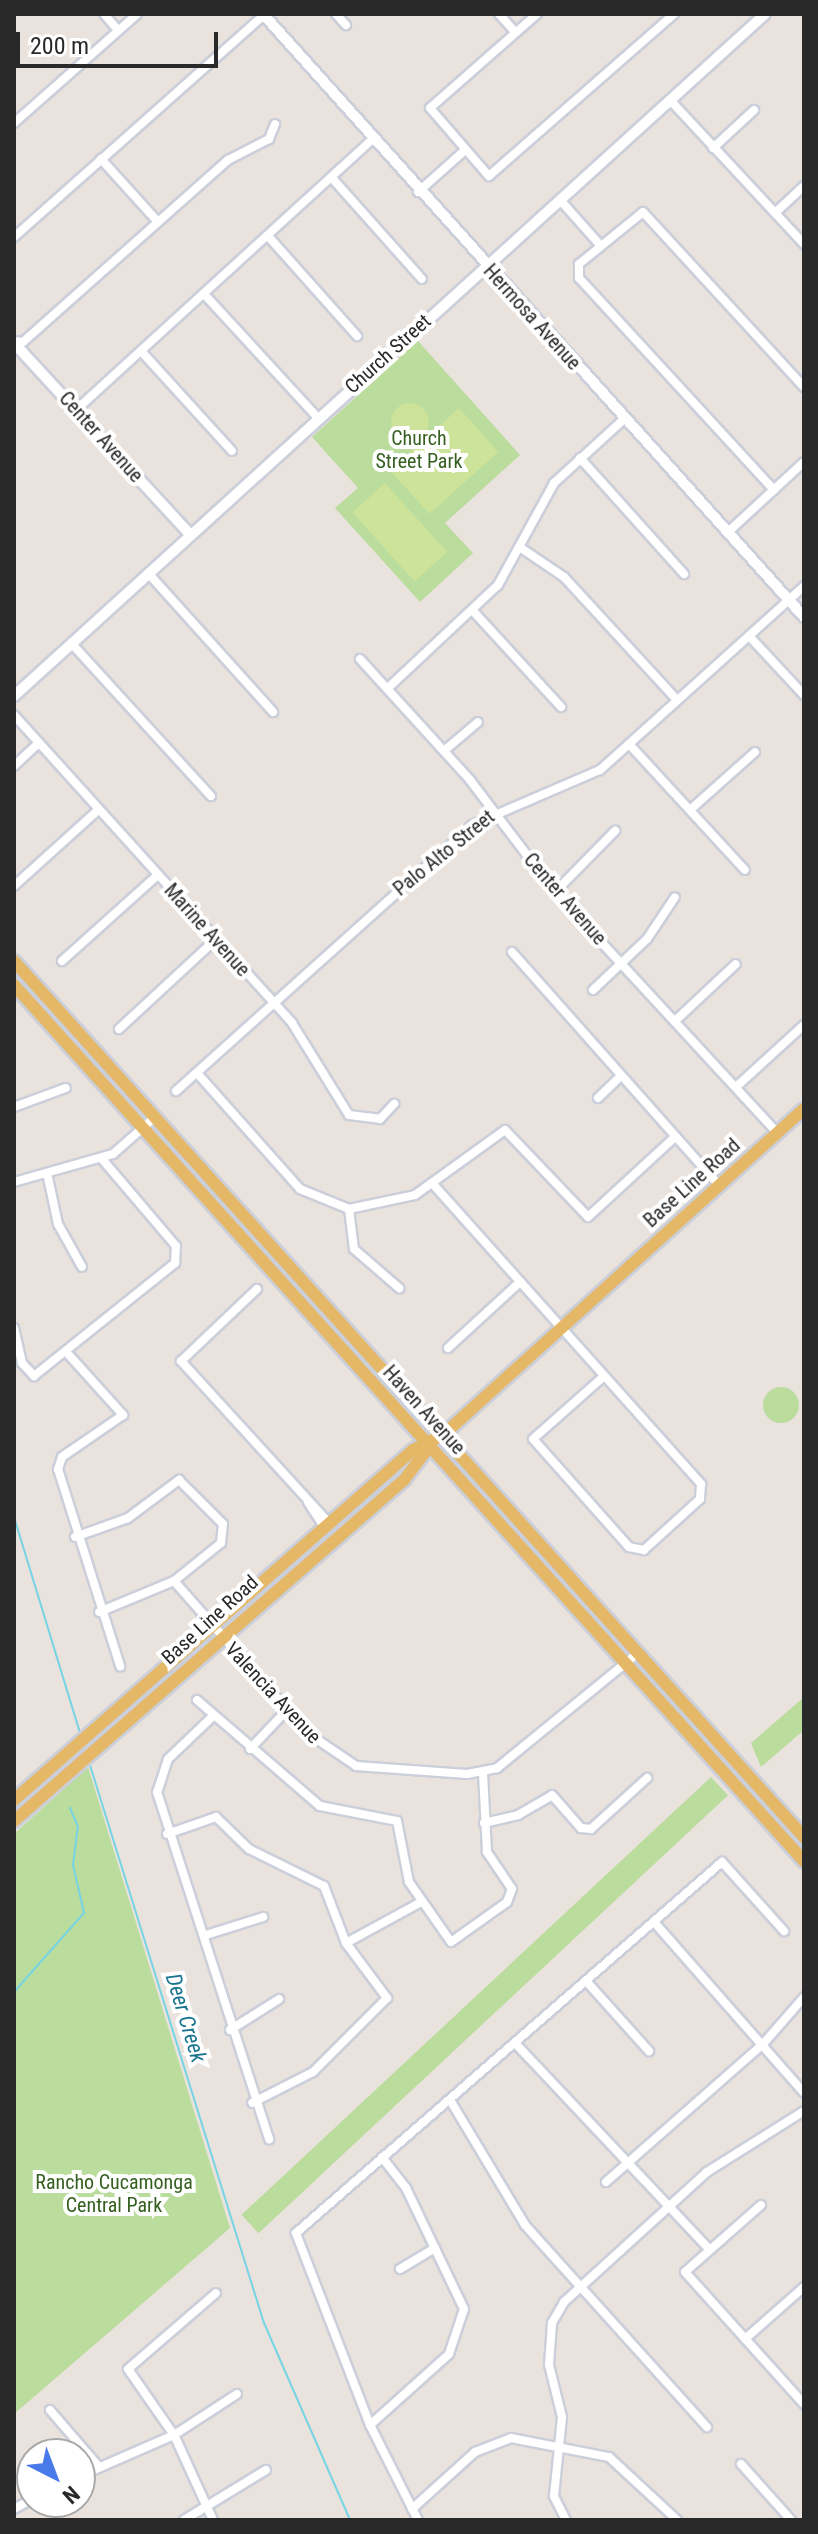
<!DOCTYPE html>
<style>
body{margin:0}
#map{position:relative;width:818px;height:2534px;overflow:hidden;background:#eae2dc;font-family:"Roboto Condensed",sans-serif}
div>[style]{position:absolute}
.green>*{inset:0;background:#badc9d;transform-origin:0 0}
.round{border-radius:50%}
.pitch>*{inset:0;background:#cce399;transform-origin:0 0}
.stream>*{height:2px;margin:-1px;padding:0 1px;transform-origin:1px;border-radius:1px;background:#77d4e4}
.roads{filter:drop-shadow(2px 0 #cbcfda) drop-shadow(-2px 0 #cbcfda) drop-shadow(0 2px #cbcfda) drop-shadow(0 -2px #cbcfda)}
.minor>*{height:8px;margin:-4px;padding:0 4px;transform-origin:4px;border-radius:4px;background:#fff}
.tertiary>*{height:10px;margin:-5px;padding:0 5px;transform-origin:5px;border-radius:5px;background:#fff}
.primary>*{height:12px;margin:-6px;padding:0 6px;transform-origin:6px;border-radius:6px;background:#e4b867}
span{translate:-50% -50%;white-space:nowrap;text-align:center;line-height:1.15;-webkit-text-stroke:8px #fff;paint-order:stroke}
.street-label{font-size:20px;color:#292929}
.park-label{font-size:20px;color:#356020}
.water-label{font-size:22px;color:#18748e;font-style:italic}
.frame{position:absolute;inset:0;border:16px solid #292929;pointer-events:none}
.north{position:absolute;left:16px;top:2438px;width:80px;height:80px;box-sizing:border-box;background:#fff;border:2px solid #a9a9a9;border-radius:50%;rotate:138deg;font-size:22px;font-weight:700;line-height:32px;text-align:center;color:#292929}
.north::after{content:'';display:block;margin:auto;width:28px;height:36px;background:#497aea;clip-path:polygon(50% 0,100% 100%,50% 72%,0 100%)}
.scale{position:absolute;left:16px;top:32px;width:202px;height:36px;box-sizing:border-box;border:4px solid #292929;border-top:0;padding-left:10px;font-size:24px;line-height:28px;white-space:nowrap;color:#292929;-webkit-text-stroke:6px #fff;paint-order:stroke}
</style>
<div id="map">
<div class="green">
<div style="clip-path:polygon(418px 341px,520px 455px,445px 523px,473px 553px,420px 602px,335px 508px,358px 488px,312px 437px)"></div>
<div class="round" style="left:763px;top:1387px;width:36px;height:36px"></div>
<div style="clip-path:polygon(804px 1697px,804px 1730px,761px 1767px,751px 1743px)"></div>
<div style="clip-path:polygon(88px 1767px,230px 2228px,14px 2414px,14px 1834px)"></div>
<div style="left:711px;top:1777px;width:25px;height:642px;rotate:47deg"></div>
</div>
<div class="pitch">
<div class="round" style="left:391px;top:403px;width:38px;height:38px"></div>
<div style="left:459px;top:408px;width:59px;height:93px;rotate:48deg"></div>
<div style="left:385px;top:483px;width:93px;height:44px;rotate:48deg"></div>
</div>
<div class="stream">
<div style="left:14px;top:1517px;width:226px;rotate:73deg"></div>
<div style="left:89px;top:1762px;width:588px;rotate:72.68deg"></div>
<div style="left:264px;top:2323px;width:215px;rotate:66.4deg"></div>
<div style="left:14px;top:1992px;width:106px;rotate:-48.5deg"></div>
<div style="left:84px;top:1913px;width:49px;rotate:-102.9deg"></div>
<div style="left:73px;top:1865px;width:38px;rotate:-83deg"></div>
<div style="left:78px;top:1827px;width:21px;rotate:-113deg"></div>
</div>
<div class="roads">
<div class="minor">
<div style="left:104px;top:14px;width:21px;rotate:49deg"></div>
<div style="left:336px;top:14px;width:15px;rotate:48deg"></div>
<div style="left:499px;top:14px;width:25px;rotate:48deg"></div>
<div style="left:537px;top:14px;width:142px;rotate:138.7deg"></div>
<div style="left:430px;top:108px;width:90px;rotate:49.1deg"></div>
<div style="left:489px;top:176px;width:246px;rotate:-41.2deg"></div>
<div style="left:670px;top:100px;width:197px;rotate:47.1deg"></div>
<div style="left:14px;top:123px;width:164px;rotate:-41.5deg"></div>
<div style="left:713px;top:148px;width:56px;rotate:-42.8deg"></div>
<div style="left:101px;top:159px;width:85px;rotate:47.9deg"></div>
<div style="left:332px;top:178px;width:135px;rotate:48.3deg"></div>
<div style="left:418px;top:192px;width:62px;rotate:-41.7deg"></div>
<div style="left:561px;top:201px;width:60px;rotate:48.4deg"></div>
<div style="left:775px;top:213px;width:40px;rotate:-43deg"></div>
<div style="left:268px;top:236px;width:134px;rotate:48.3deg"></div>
<div style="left:14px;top:237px;width:334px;rotate:-41.6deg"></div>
<div style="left:204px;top:294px;width:167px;rotate:47.4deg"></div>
<div style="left:14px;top:341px;width:9px;rotate:6deg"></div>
<div style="left:23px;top:342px;width:274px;rotate:-41.6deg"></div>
<div style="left:228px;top:160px;width:46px;rotate:-27.1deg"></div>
<div style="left:269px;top:139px;width:16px;rotate:-68deg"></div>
<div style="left:141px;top:351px;width:135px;rotate:47.7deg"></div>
<div style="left:77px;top:409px;width:401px;rotate:-42.4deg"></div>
<div style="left:580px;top:458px;width:156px;rotate:48.1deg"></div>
<div style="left:774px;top:490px;width:288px;rotate:-132.6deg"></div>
<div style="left:579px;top:278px;width:14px;rotate:-90deg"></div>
<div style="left:579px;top:264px;width:82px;rotate:-39.1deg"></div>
<div style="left:643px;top:212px;width:238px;rotate:47.4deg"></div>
<div style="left:727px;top:533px;width:105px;rotate:-42.7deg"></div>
<div style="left:521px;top:548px;width:52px;rotate:34deg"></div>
<div style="left:564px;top:577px;width:167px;rotate:47.4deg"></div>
<div style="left:148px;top:573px;width:187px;rotate:48deg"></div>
<div style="left:474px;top:612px;width:129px;rotate:47.5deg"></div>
<div style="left:749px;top:636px;width:81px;rotate:47deg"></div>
<div style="left:72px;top:644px;width:206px;rotate:47.6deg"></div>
<div style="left:360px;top:659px;width:164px;rotate:47.7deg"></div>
<div style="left:470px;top:780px;width:141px;rotate:52.8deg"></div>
<div style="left:555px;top:892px;width:328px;rotate:47.3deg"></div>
<div style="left:389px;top:687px;width:149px;rotate:-43.1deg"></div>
<div style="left:498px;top:585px;width:116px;rotate:-61.2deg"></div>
<div style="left:554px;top:483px;width:95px;rotate:-42.4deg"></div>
<div style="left:14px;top:715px;width:415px;rotate:47.9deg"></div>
<div style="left:292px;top:1023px;width:108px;rotate:58.2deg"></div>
<div style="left:349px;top:1115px;width:31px;rotate:7deg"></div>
<div style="left:380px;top:1119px;width:21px;rotate:-47deg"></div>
<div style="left:629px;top:744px;width:171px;rotate:47.4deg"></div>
<div style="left:445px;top:750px;width:43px;rotate:-40.3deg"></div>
<div style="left:14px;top:766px;width:34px;rotate:-43deg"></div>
<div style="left:690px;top:810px;width:87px;rotate:-41.7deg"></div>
<div style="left:14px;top:886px;width:113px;rotate:-42.1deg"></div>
<div style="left:555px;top:892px;width:86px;rotate:-45.5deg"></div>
<div style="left:512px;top:952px;width:312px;rotate:48.4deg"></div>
<div style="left:62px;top:961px;width:129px;rotate:-41.9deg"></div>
<div style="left:593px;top:990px;width:74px;rotate:-43.4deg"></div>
<div style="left:647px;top:939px;width:50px;rotate:-56.3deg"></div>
<div style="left:675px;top:1021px;width:83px;rotate:-43.1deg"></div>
<div style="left:119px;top:1029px;width:131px;rotate:-42.8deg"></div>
<div style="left:197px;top:1073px;width:155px;rotate:48.4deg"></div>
<div style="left:300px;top:1189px;width:53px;rotate:22.2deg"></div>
<div style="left:349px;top:1209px;width:67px;rotate:-12deg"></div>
<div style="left:415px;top:1195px;width:111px;rotate:-35.8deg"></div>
<div style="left:505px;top:1130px;width:120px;rotate:46.3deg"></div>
<div style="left:588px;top:1217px;width:117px;rotate:-42.6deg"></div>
<div style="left:736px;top:1087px;width:92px;rotate:-42.4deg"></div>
<div style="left:176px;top:1091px;width:398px;rotate:-41.9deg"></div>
<div style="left:472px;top:825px;width:139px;rotate:-23.3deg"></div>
<div style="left:600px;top:770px;width:275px;rotate:-42deg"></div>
<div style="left:598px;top:1098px;width:30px;rotate:-44deg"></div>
<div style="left:14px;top:1107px;width:55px;rotate:-20.1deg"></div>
<div style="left:47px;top:1173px;width:52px;rotate:77.8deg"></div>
<div style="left:58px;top:1224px;width:49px;rotate:60.8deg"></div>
<div style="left:14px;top:1182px;width:103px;rotate:-15.8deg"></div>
<div style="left:113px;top:1154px;width:56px;rotate:-41.4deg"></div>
<div style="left:432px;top:1183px;width:404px;rotate:48.2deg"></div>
<div style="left:701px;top:1484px;width:15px;rotate:94deg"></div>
<div style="left:700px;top:1499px;width:76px;rotate:137.7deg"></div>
<div style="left:644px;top:1550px;width:15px;rotate:-169deg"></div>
<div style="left:629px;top:1547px;width:144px;rotate:-131.6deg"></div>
<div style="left:533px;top:1439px;width:92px;rotate:-41.5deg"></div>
<div style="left:349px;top:1209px;width:40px;rotate:82.9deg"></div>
<div style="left:354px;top:1249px;width:60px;rotate:40.9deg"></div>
<div style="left:257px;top:1289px;width:105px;rotate:136.5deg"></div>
<div style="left:181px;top:1361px;width:219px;rotate:47.6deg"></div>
<div style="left:14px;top:1328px;width:36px;rotate:77deg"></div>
<div style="left:22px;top:1363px;width:18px;rotate:47deg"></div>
<div style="left:34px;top:1376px;width:181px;rotate:-38.7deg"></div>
<div style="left:175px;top:1263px;width:17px;rotate:-87deg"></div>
<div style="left:176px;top:1246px;width:114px;rotate:-130.4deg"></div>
<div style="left:448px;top:1348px;width:98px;rotate:-42.5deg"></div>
<div style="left:69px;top:1355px;width:81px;rotate:48deg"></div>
<div style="left:123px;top:1415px;width:74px;rotate:145.5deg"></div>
<div style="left:62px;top:1457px;width:13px;rotate:108deg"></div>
<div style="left:58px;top:1469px;width:207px;rotate:72.5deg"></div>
<div style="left:308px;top:1502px;width:30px;rotate:57deg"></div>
<div style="left:75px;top:1537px;width:56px;rotate:-19.7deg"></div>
<div style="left:128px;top:1518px;width:64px;rotate:-36.7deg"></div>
<div style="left:179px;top:1480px;width:62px;rotate:45deg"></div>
<div style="left:223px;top:1524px;width:19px;rotate:96deg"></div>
<div style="left:221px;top:1543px;width:60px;rotate:141deg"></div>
<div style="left:174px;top:1581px;width:81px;rotate:157.5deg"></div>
<div style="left:174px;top:1581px;width:204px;rotate:48.6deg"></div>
<div style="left:309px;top:1734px;width:57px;rotate:34.2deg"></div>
<div style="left:356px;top:1766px;width:111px;rotate:4.1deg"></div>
<div style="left:467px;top:1774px;width:31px;rotate:-11deg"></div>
<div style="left:497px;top:1768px;width:182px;rotate:-39.2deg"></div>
<div style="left:197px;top:1700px;width:162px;rotate:40.8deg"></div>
<div style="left:320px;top:1806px;width:78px;rotate:11deg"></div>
<div style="left:397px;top:1821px;width:62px;rotate:78.9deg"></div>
<div style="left:409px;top:1882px;width:73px;rotate:55deg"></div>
<div style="left:451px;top:1942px;width:69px;rotate:-35.5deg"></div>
<div style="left:507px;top:1902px;width:14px;rotate:-69deg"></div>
<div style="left:512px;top:1889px;width:45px;rotate:-124deg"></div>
<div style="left:487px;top:1852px;width:80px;rotate:-92.9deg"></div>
<div style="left:212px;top:1717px;width:61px;rotate:136.3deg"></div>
<div style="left:168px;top:1759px;width:35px;rotate:108deg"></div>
<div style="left:157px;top:1792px;width:365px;rotate:72.1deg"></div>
<div style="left:250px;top:1749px;width:54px;rotate:-46.5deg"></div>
<div style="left:484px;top:1823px;width:35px;rotate:-13deg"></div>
<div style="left:518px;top:1815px;width:39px;rotate:-30deg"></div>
<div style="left:552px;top:1795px;width:44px;rotate:48.7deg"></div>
<div style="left:581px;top:1828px;width:10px;rotate:6deg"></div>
<div style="left:591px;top:1829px;width:76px;rotate:-42.3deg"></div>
<div style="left:167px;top:1834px;width:52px;rotate:-19.1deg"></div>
<div style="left:216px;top:1817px;width:46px;rotate:44.1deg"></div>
<div style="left:249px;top:1849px;width:84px;rotate:26.3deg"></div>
<div style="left:324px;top:1886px;width:61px;rotate:68.9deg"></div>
<div style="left:346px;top:1943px;width:69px;rotate:53.3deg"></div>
<div style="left:387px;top:1998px;width:105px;rotate:135deg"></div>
<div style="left:313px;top:2072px;width:68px;rotate:153.1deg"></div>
<div style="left:654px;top:1922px;width:227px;rotate:48.7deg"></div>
<div style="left:206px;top:1935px;width:60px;rotate:-17.5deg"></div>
<div style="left:346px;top:1943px;width:83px;rotate:-28.7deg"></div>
<div style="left:587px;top:1982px;width:93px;rotate:48.1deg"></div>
<div style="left:230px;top:2030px;width:58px;rotate:-32.3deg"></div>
<div style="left:515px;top:2043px;width:284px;rotate:46.7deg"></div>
<div style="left:450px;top:2100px;width:146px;rotate:59deg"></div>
<div style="left:525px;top:2225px;width:272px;rotate:48deg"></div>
<div style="left:606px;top:2182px;width:209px;rotate:-41.3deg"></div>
<div style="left:763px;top:2044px;width:62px;rotate:-48.9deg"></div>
<div style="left:761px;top:2205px;width:101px;rotate:138.6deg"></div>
<div style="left:685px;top:2272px;width:178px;rotate:48deg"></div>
<div style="left:400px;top:2269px;width:41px;rotate:-31deg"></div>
<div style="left:745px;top:2339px;width:79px;rotate:-41.4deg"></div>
<div style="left:50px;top:2410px;width:75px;rotate:49.3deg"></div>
<div style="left:370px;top:2425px;width:106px;rotate:-41.9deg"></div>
<div style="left:449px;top:2354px;width:47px;rotate:-71.6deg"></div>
<div style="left:464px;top:2309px;width:134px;rotate:-115.6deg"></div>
<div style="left:406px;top:2188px;width:39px;rotate:-128deg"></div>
<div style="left:741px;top:2464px;width:75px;rotate:48.2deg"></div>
<div style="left:80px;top:2476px;width:103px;rotate:-23.6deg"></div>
<div style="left:174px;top:2435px;width:75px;rotate:-33.1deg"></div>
<div style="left:14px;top:2509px;width:21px;rotate:-29deg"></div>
<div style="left:412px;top:2509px;width:85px;rotate:-42.1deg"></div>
<div style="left:475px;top:2452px;width:39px;rotate:-21deg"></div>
<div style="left:511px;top:2438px;width:100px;rotate:11deg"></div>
<div style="left:609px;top:2457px;width:93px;rotate:42.8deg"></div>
<div style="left:184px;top:2520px;width:96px;rotate:-31.4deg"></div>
<div style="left:213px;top:2520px;width:94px;rotate:-114.6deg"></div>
<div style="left:174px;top:2435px;width:80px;rotate:-124.9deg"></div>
<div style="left:128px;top:2369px;width:116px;rotate:-40.8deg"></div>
<div style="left:418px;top:2520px;width:106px;rotate:-116.8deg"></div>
<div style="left:370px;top:2425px;width:206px;rotate:-111.1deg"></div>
<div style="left:296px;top:2233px;width:565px;rotate:-41.05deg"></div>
<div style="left:722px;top:1862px;width:93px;rotate:48.1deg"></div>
<div style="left:566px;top:2520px;width:27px;rotate:-117deg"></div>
<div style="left:554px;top:2496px;width:79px;rotate:-84.2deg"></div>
<div style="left:562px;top:2417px;width:54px;rotate:-104deg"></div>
<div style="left:549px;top:2365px;width:42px;rotate:-85.9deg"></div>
<div style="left:552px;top:2323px;width:24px;rotate:-60deg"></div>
<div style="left:564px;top:2302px;width:193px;rotate:-42.3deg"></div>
<div style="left:707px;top:2172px;width:115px;rotate:-32.2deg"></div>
</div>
<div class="tertiary">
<div style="left:263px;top:14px;width:810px;rotate:48.1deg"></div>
<div style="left:14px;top:343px;width:257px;rotate:47.4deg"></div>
<div style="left:14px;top:696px;width:1014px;rotate:-42.24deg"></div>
</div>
<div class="primary">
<div style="left:14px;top:961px;width:1180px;rotate:47.96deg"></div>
<div style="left:14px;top:985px;width:1180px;rotate:47.96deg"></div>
<div style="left:14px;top:1800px;width:531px;rotate:-41.26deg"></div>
<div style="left:413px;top:1450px;width:34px;rotate:-27deg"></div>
<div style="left:443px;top:1435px;width:486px;rotate:-42.1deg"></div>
<div style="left:14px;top:1821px;width:518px;rotate:-41.17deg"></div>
<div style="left:404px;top:1480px;width:41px;rotate:-52.9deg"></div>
</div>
</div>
<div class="street-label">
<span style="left:532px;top:317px;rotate:48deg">Hermosa Avenue</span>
<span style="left:388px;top:354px;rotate:-42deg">Church Street</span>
<span style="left:101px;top:437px;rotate:48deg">Center Avenue</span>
<span style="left:444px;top:853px;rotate:-39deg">Palo Alto Street</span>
<span style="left:565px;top:899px;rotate:49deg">Center Avenue</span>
<span style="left:207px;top:930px;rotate:48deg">Marine Avenue</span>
<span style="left:692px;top:1183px;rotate:-42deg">Base Line Road</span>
<span style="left:424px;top:1410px;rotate:48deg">Haven Avenue</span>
<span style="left:210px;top:1620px;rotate:-42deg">Base Line Road</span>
<span style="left:273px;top:1693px;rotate:47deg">Valencia Avenue</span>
</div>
<div class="park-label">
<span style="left:419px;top:450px">Church<br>Street Park</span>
<span style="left:114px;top:2194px">Rancho Cucamonga<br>Central Park</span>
</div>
<div class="water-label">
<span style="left:186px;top:2018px;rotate:73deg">Deer Creek</span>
</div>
<div class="frame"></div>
<div class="north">N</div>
<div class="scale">200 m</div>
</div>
